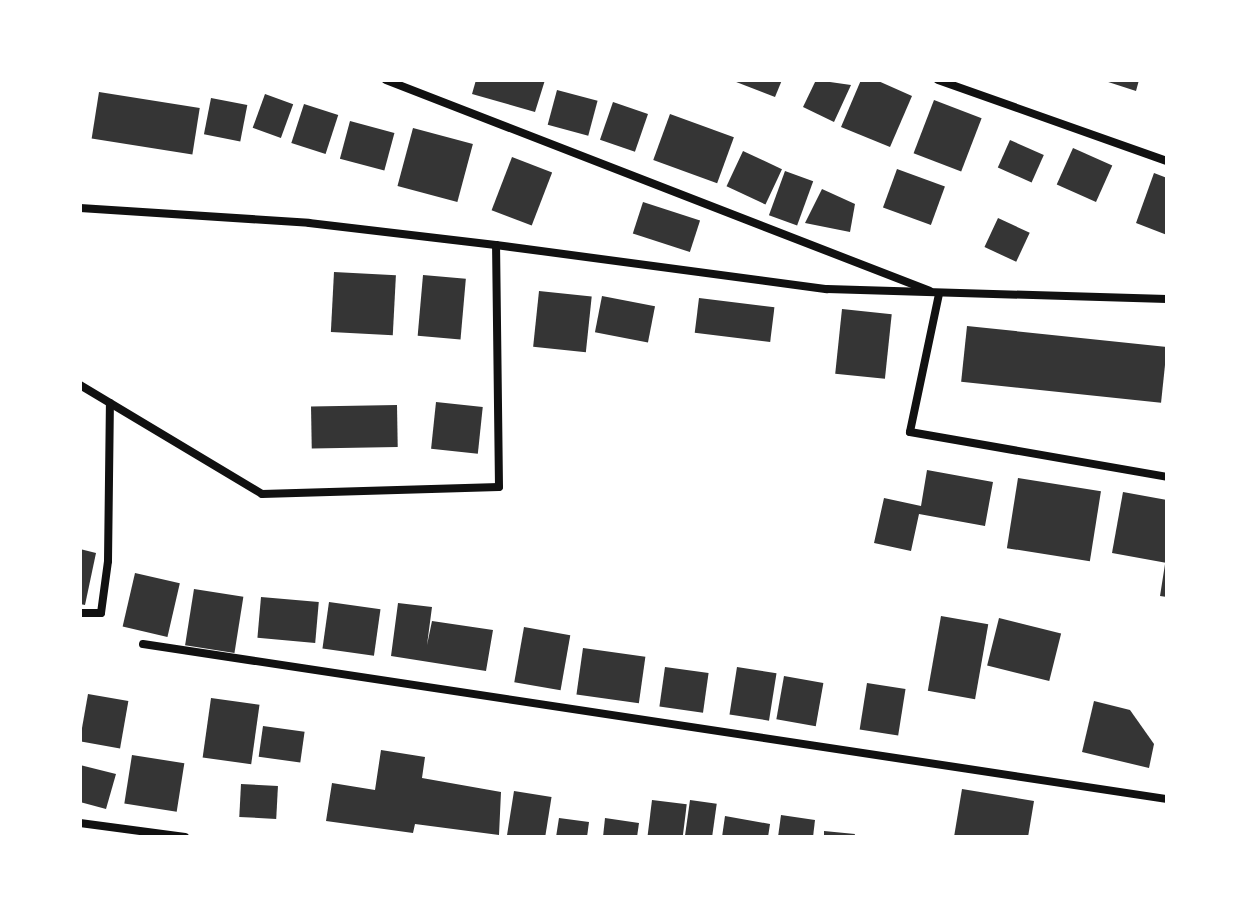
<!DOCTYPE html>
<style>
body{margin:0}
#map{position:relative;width:1247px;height:917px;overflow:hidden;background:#fff;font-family:Barlow,sans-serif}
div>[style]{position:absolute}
.building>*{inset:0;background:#353535;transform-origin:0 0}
.minor>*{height:8px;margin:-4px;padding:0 4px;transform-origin:4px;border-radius:4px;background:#111}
span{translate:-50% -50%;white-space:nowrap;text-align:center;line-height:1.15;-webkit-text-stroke:6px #fff;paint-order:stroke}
.frame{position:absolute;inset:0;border:82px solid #fff;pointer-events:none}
</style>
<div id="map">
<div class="building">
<div style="clip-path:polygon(476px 80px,545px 80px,535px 112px,472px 94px)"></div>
<div style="clip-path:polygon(731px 80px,782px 80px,775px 97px)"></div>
<div style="clip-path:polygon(816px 80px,851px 85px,834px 122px,803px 107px)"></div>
<div style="clip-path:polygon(861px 80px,876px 80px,912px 96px,890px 147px,841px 127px)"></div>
<div style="clip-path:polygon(1102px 80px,1139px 80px,1136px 91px)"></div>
<div style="left:557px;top:90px;width:42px;height:36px;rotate:15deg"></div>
<div style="left:99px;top:92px;width:102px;height:47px;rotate:9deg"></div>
<div style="left:265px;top:94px;width:30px;height:36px;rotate:20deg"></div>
<div style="left:211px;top:98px;width:37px;height:37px;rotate:11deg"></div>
<div style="left:934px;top:100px;width:51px;height:57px;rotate:21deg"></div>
<div style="left:613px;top:102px;width:37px;height:40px;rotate:19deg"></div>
<div style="left:304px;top:104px;width:36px;height:41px;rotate:18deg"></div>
<div style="left:670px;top:114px;width:68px;height:49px;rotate:20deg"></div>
<div style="left:350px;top:121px;width:46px;height:39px;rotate:15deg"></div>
<div style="left:413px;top:128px;width:62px;height:60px;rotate:15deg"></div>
<div style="left:1010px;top:140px;width:37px;height:30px;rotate:24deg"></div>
<div style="left:1073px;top:148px;width:43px;height:40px;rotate:24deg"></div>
<div style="left:743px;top:151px;width:43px;height:39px;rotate:25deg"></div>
<div style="left:512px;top:157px;width:43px;height:57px;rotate:21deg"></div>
<div style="left:897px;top:169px;width:51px;height:41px;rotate:20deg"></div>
<div style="left:785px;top:171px;width:30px;height:47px;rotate:20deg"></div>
<div style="clip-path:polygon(1154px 173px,1167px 178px,1167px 235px,1136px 223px)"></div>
<div style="clip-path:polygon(822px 189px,855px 204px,850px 232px,805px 223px)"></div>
<div style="left:643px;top:202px;width:60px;height:33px;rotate:18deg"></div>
<div style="left:998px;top:218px;width:35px;height:32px;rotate:25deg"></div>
<div style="left:334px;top:272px;width:62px;height:60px;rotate:3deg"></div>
<div style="left:423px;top:275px;width:43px;height:61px;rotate:5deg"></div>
<div style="left:539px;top:291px;width:53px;height:56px;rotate:6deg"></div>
<div style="left:602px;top:296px;width:54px;height:37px;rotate:11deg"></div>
<div style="left:699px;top:298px;width:76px;height:35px;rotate:7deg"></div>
<div style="left:842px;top:309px;width:50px;height:65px;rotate:6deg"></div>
<div style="left:967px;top:326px;width:201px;height:56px;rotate:6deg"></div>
<div style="left:436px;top:402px;width:47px;height:47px;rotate:6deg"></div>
<div style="left:397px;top:405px;width:42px;height:86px;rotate:89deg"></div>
<div style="clip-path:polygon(927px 470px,993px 482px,985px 526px,919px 514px,911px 551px,874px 543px,884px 498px,921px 506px)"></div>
<div style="left:1018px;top:478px;width:84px;height:71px;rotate:9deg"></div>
<div style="clip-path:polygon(1123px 492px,1167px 500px,1167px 563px,1112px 553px)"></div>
<div style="clip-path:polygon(80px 549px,96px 553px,85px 605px,80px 604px)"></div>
<div style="clip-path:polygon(1165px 564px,1167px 564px,1167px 597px,1160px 596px)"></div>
<div style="left:135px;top:573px;width:46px;height:55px;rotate:13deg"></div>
<div style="left:194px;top:589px;width:50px;height:57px;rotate:9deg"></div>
<div style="left:261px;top:597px;width:58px;height:41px;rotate:5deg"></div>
<div style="left:329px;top:602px;width:52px;height:47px;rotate:8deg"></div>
<div style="clip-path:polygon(398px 603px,432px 607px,427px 645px,432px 621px,493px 630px,486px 671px,391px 656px)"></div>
<div style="left:941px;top:616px;width:48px;height:76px;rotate:10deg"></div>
<div style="left:999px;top:618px;width:64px;height:49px;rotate:14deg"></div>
<div style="left:524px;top:627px;width:47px;height:56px;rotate:10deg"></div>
<div style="left:583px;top:648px;width:63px;height:47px;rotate:8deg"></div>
<div style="left:665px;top:667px;width:44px;height:40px;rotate:8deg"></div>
<div style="left:737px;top:667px;width:40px;height:48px;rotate:9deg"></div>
<div style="left:784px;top:676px;width:40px;height:44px;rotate:10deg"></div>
<div style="left:867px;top:683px;width:39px;height:47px;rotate:9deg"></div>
<div style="left:88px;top:694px;width:41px;height:48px;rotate:10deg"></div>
<div style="left:211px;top:698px;width:49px;height:60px;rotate:8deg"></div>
<div style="clip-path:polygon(1094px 701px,1130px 710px,1154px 744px,1149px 768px,1082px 752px)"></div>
<div style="left:263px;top:726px;width:42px;height:31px;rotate:8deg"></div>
<div style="clip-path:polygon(381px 750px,425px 757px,422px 778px,501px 792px,499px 835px,415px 824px,413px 833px,326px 821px,332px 783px,375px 790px)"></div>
<div style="left:132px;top:755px;width:53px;height:49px;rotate:9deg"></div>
<div style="clip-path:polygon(80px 765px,116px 774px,106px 809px,80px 802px)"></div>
<div style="left:241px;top:784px;width:37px;height:33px;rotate:3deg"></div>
<div style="clip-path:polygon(962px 789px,1034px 801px,1028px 837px,954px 837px)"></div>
<div style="left:514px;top:791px;width:38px;height:47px;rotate:9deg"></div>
<div style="left:652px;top:800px;width:35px;height:37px;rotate:7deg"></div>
<div style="left:690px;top:800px;width:27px;height:37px;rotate:8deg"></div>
<div style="clip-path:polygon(781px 815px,815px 820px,813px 837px,778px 837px)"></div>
<div style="clip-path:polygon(725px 816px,770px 824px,768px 837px,722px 837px)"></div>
<div style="clip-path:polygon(559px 818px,589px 822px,587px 837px,556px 837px)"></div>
<div style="clip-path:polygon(605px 818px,639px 823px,637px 837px,603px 837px)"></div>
<div style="clip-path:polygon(824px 831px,855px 834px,854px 837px,824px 837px)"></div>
</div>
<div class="minor">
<div style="left:386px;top:80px;width:583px;rotate:21.2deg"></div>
<div style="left:938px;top:80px;width:243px;rotate:19.5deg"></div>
<div style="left:80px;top:208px;width:229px;rotate:3.7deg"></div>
<div style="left:309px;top:223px;width:188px;rotate:6.7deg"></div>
<div style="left:939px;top:294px;width:141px;rotate:101.9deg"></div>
<div style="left:910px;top:432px;width:261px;rotate:9.9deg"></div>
<div style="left:80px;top:385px;width:212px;rotate:30.9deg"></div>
<div style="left:262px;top:494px;width:237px;rotate:-1.7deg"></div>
<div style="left:499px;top:487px;width:242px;rotate:-90.7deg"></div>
<div style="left:496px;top:245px;width:334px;rotate:7.6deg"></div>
<div style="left:827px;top:289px;width:340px;rotate:1.7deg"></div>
<div style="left:80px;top:613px;width:21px"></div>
<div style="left:101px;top:613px;width:52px;rotate:-82.3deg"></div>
<div style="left:108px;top:561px;width:158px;rotate:-89.3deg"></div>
<div style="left:143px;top:644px;width:1036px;rotate:8.61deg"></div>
<div style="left:80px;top:823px;width:106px;rotate:7.6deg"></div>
</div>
<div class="frame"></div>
</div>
